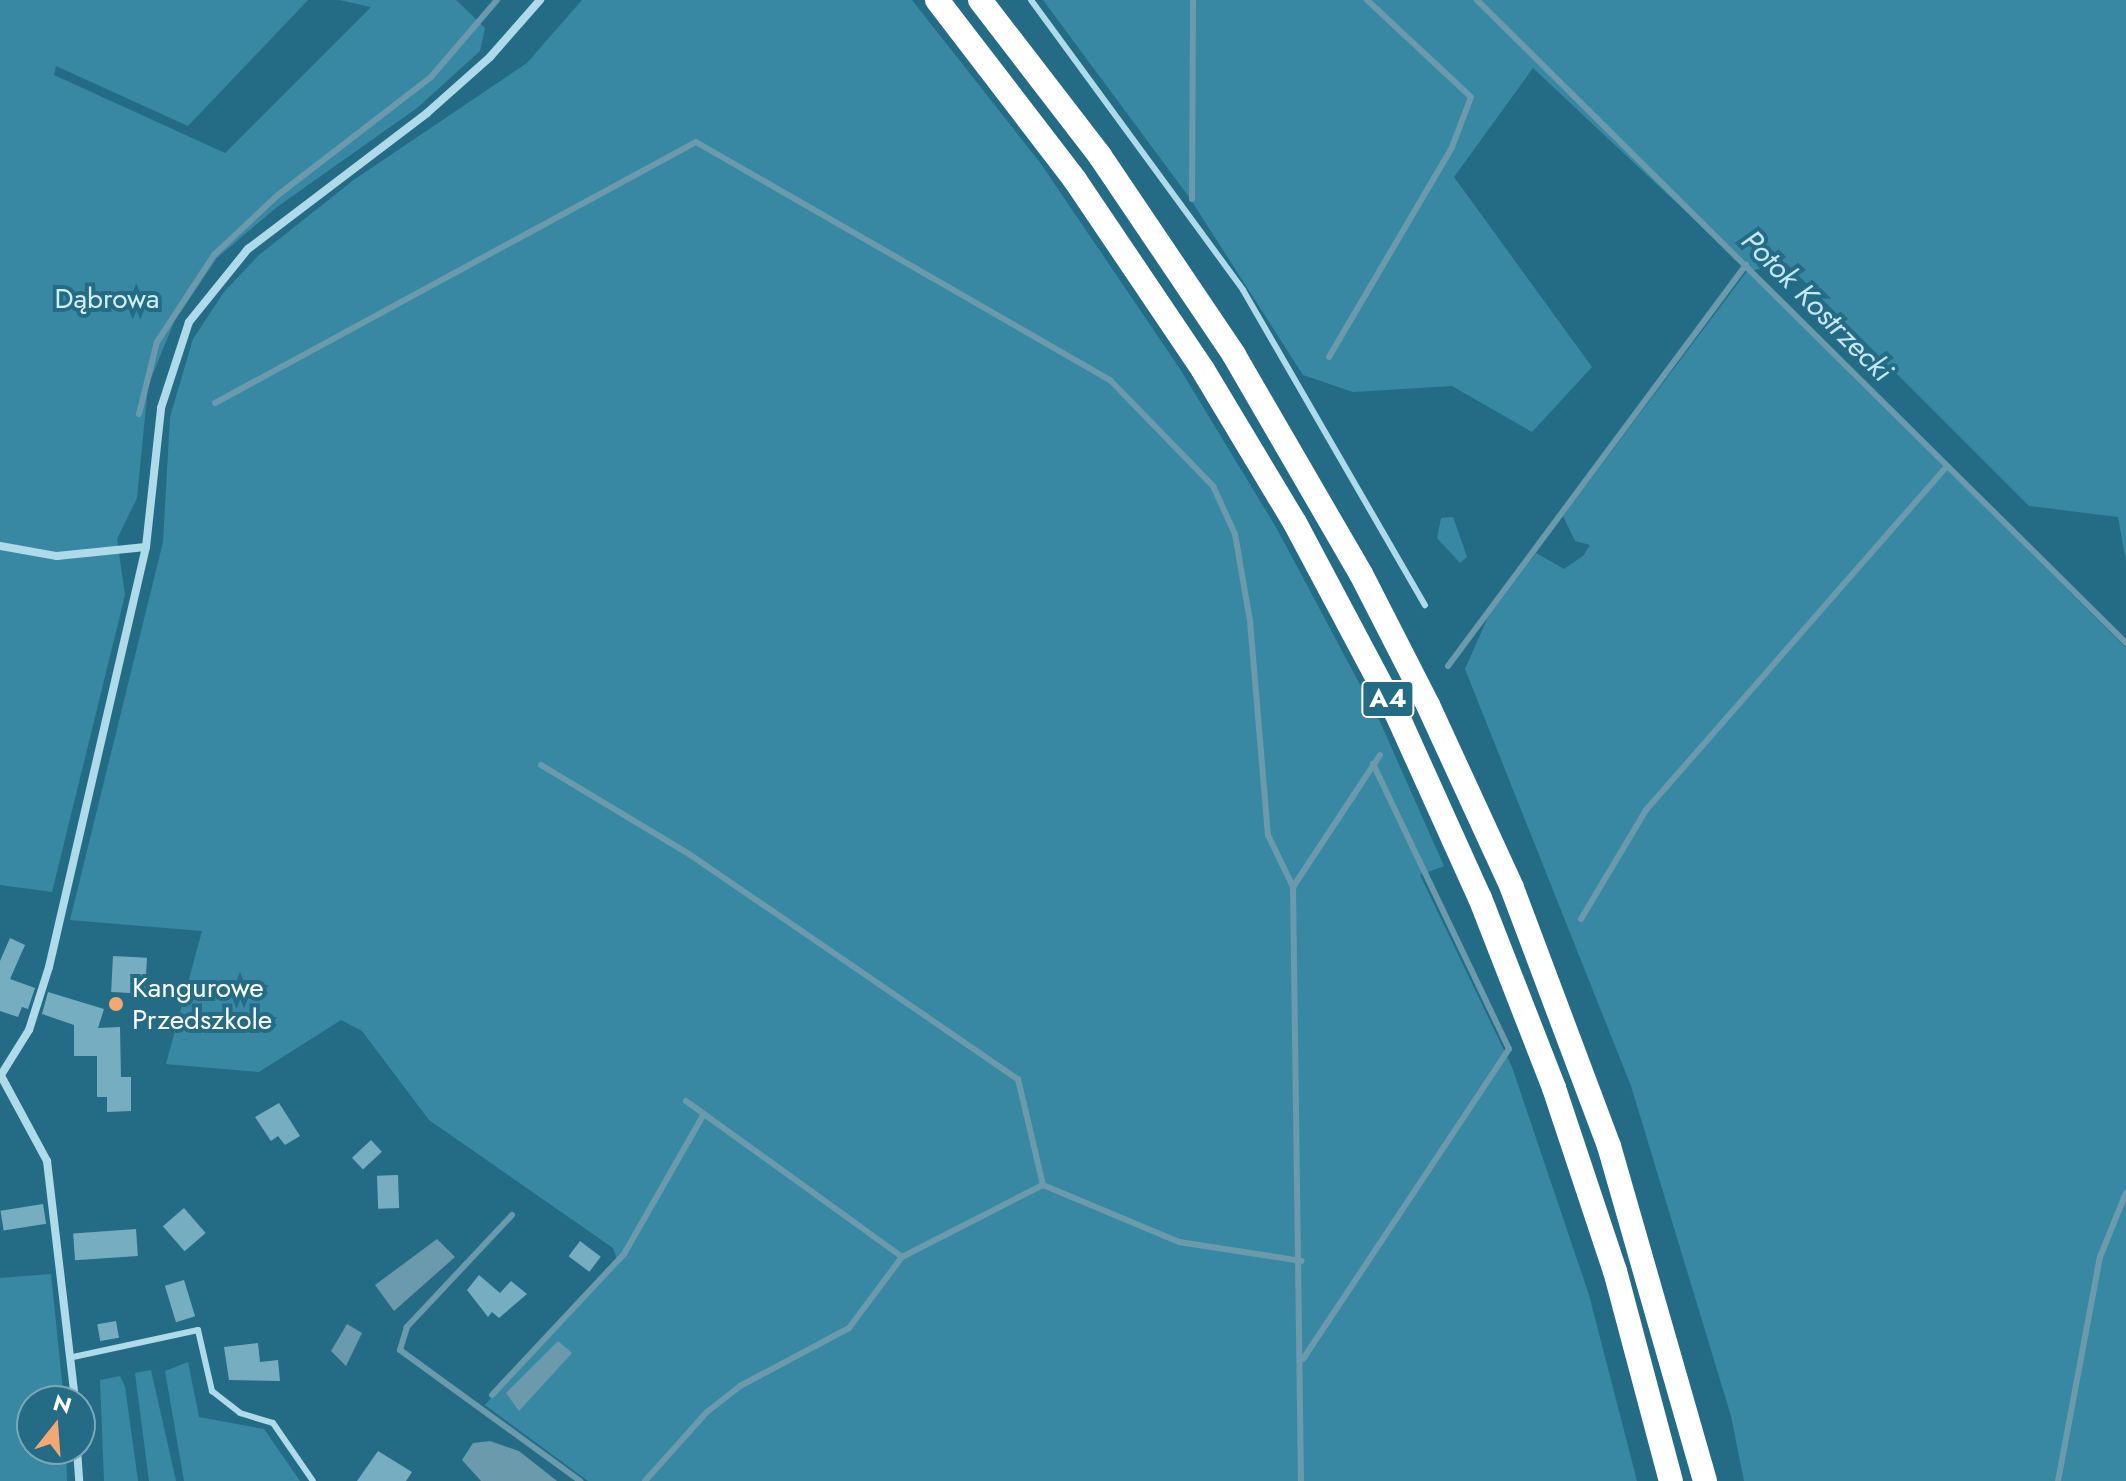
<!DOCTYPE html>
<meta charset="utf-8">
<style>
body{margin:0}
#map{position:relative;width:2126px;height:1481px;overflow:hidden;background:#246c86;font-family:Jost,sans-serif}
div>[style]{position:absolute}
.green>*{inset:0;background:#3988a3}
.water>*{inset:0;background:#6a9aab}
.stream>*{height:6px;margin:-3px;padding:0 3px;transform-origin:3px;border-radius:3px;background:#6a9aab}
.building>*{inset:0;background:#76adc0;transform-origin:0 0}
.service>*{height:6px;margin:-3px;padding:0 3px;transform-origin:3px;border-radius:3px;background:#afdae9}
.minor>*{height:8px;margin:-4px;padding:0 4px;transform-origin:4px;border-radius:4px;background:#afdae9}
.motorway>*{height:24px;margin:-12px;padding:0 12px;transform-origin:12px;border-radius:12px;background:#fff}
.dots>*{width:22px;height:22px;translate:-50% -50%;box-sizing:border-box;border:4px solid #246c86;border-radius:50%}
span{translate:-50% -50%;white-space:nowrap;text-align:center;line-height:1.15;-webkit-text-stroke:8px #246c86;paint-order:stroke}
.shield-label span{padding:2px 6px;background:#246c86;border:2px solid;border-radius:6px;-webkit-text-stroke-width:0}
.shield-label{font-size:26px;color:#fff;font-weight:700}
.park-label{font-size:28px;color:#d3eef7}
.poi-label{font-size:28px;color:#fff}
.left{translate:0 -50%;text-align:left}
.water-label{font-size:30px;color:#c4e7f2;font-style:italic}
.north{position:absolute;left:16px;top:1385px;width:80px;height:80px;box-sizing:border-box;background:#246c86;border:2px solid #7ca7b6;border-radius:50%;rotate:17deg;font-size:22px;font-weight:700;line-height:32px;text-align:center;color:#fff}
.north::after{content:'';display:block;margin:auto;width:28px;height:36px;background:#f3a873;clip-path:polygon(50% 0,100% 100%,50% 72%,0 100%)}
</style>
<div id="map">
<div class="green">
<div style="clip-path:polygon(0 0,308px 0,188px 126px,56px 66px,54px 75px,225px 153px,371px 7px,339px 0,456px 0,485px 28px,480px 51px,417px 108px,277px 207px,217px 258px,174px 322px,148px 386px,137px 498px,117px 539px,125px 595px,52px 892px,0 885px)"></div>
<div style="clip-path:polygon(582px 0,912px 0,1041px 164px,1180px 369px,1277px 529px,1381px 724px,1444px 866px,1420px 875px,1512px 1067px,1589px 1295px,1637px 1481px,588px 1481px,485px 1405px,617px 1259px,613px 1248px,429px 1120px,362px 1031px,341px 1020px,259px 1072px,166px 1064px,202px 931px,70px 920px,163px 542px,170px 417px,193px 339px,224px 292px,259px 255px,355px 179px,527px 63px)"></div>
<div style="clip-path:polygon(1043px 0,2126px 0,2126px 561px,2118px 517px,2029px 506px,1786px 263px,1749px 271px,2126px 648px,2126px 1481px,1744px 1481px,1731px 1416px,1631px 1086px,1465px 669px,1488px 617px,1536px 553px,1564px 569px,1583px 556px,1590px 545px,1575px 541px,1563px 516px,1748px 270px,1533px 68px,1454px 177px,1592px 367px,1532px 432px,1452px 386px,1353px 392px,1303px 375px,1189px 197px)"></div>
<div style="clip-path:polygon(1453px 517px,1467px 557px,1460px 563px,1437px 538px,1441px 518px)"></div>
<div style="clip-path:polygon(51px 1274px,64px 1401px,32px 1401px,32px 1449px,66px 1449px,67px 1481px,0 1481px,0 1278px)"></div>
<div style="clip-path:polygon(188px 1362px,199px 1417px,264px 1429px,300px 1481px,184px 1481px,165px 1371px)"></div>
<div style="clip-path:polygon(151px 1370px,176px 1481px,149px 1481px,135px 1373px)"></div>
<div style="clip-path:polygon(120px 1376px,125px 1387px,138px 1481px,104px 1481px,100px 1380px)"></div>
</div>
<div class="water">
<div style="clip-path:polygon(437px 1239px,455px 1257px,394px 1311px,375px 1285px)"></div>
<div style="clip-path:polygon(347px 1324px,362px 1333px,346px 1366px,331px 1351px)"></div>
<div style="clip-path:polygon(558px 1341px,572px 1353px,519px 1411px,506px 1393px)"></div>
<div style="clip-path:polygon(490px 1441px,519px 1451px,557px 1481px,481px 1481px,462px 1460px,473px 1443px)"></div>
</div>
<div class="stream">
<div style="left:1477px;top:0;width:914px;rotate:44.73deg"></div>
<div style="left:1192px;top:199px;width:199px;rotate:-89.7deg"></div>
<div style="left:1329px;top:357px;width:243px;rotate:-59.6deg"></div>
<div style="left:1452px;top:147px;width:53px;rotate:-69.2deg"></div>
<div style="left:1471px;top:97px;width:142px;rotate:-137deg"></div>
<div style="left:215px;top:403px;width:547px;rotate:-28.49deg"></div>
<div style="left:696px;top:142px;width:478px;rotate:29.9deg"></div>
<div style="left:1110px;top:380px;width:148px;rotate:45.8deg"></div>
<div style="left:1213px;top:486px;width:53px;rotate:65.4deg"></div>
<div style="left:1235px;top:534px;width:88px;rotate:80.2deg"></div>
<div style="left:1250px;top:621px;width:215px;rotate:85.2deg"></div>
<div style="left:1268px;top:835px;width:58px;rotate:64.3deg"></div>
<div style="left:1293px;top:887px;width:594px;rotate:89.23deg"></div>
<div style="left:139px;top:414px;width:74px;rotate:-76deg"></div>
<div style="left:157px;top:342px;width:104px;rotate:-56.8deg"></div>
<div style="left:214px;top:255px;width:88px;rotate:-43.2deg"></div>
<div style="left:278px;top:195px;width:193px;rotate:-37.6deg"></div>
<div style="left:431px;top:77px;width:101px;rotate:-49.4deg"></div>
<div style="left:1448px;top:666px;width:500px;rotate:-53.4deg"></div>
<div style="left:541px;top:765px;width:173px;rotate:31deg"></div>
<div style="left:689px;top:854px;width:399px;rotate:34.4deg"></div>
<div style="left:1018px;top:1079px;width:109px;rotate:76.7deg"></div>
<div style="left:1293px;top:887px;width:158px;rotate:-56.6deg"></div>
<div style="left:1581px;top:919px;width:127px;rotate:-59.2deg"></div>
<div style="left:1646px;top:810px;width:457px;rotate:-48.8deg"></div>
<div style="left:686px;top:1101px;width:266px;rotate:35.8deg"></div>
<div style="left:1043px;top:1185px;width:147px;rotate:22.7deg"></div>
<div style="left:1179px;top:1242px;width:124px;rotate:8.8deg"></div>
<div style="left:512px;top:1215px;width:154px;rotate:133.2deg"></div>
<div style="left:407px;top:1327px;width:24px;rotate:107deg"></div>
<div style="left:400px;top:1350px;width:223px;rotate:36deg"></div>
<div style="left:1303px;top:1359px;width:372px;rotate:-56.4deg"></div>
<div style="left:1509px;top:1049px;width:316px;rotate:-115.5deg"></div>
<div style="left:492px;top:1395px;width:193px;rotate:-46.9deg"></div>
<div style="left:624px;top:1254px;width:161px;rotate:-60.3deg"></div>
<div style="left:645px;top:1481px;width:93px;rotate:-48.1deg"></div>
<div style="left:707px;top:1412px;width:42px;rotate:-38.2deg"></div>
<div style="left:740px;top:1386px;width:123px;rotate:-28deg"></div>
<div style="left:849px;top:1328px;width:89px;rotate:-53.3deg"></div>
<div style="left:902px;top:1257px;width:158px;rotate:-27.1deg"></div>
<div style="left:2058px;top:1481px;width:228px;rotate:-79.4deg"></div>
<div style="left:2100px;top:1257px;width:69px;rotate:-67.9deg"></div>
</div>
<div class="building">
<div style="clip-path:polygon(10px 938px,25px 945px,10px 979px,35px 988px,28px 1009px,22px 1007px,18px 1017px,0 1011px,0 961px)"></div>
<div style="left:113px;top:956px;width:34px;height:36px;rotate:3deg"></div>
<div style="clip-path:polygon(48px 992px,104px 1009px,98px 1028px,120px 1027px,121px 1077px,131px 1077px,131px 1111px,107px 1112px,107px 1097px,97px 1097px,97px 1056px,74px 1056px,74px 1025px,42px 1014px)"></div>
<div style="clip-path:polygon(279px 1103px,300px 1136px,285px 1145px,278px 1136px,271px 1141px,255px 1117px)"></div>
<div style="left:371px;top:1140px;width:16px;height:26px;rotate:47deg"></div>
<div style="left:398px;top:1175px;width:33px;height:21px;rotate:88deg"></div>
<div style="left:43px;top:1204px;width:20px;height:43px;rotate:81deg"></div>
<div style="left:184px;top:1208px;width:33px;height:28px;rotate:49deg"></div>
<div style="left:136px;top:1229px;width:27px;height:63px;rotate:86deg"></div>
<div style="left:580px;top:1241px;width:26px;height:19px;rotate:37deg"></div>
<div style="clip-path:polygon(479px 1275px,500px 1293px,511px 1281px,527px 1294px,499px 1318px,492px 1312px,488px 1317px,467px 1290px)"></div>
<div style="left:184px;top:1280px;width:38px;height:20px;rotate:73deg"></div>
<div style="left:116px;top:1321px;width:17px;height:19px;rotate:80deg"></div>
<div style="clip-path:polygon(258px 1343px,260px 1362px,278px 1360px,280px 1381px,229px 1380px,224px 1347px)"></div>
<div style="clip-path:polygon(378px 1451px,412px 1472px,406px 1481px,357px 1481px)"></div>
</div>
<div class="service">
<div style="left:1031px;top:0;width:359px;rotate:53.8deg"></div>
<div style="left:1243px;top:290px;width:364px;rotate:60deg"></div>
<div style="left:73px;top:1357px;width:128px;rotate:-12.2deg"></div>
<div style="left:198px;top:1330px;width:63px;rotate:77.1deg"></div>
<div style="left:212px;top:1391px;width:36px;rotate:38deg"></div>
<div style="left:240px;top:1413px;width:34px;rotate:17deg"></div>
<div style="left:273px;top:1423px;width:70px;rotate:55.4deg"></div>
</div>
<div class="minor">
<div style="left:0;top:546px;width:58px;rotate:10deg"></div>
<div style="left:57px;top:556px;width:89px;rotate:-5.8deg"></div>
<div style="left:0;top:1074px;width:99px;rotate:61.6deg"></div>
<div style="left:47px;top:1161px;width:242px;rotate:83.3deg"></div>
<div style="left:1px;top:1075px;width:53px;rotate:-58.1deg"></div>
<div style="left:29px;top:1030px;width:66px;rotate:-72.4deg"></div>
<div style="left:49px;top:967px;width:431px;rotate:-77deg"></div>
<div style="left:146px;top:547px;width:140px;rotate:-83.8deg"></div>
<div style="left:161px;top:408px;width:90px;rotate:-72deg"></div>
<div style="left:189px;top:322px;width:94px;rotate:-51.1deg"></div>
<div style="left:248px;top:249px;width:225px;rotate:-37.2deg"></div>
<div style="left:427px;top:113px;width:84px;rotate:-41.6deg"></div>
<div style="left:490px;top:57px;width:76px;rotate:-48.7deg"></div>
<div style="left:77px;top:1449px;width:32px;rotate:86deg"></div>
</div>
<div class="motorway">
<div style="left:937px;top:0;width:227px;rotate:52.5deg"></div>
<div style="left:1075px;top:180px;width:229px;rotate:56deg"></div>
<div style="left:1203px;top:370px;width:179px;rotate:59deg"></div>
<div style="left:1295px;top:523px;width:222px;rotate:62deg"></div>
<div style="left:1399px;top:719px;width:196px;rotate:65.7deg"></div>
<div style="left:1480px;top:898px;width:204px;rotate:68.7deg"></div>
<div style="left:1554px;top:1088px;width:193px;rotate:71.6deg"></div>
<div style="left:1615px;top:1271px;width:217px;rotate:75.1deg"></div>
<div style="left:980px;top:0;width:197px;rotate:52.4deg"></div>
<div style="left:1100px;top:156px;width:240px;rotate:56deg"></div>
<div style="left:1234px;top:355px;width:253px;rotate:59.9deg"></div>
<div style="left:1361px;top:574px;width:147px;rotate:62.9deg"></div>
<div style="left:1428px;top:705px;width:201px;rotate:65.3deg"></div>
<div style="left:1512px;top:888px;width:276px;rotate:69.4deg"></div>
<div style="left:1609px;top:1146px;width:348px;rotate:74deg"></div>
</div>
<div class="dots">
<div style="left:116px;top:1004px;background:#f3a873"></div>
</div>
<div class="shield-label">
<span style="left:1388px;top:699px">A4</span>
</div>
<div class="park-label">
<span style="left:107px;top:299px">Dąbrowa</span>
</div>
<div class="poi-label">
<span class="left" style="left:132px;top:1004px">Kangurowe<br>Przedszkole</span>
</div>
<div class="water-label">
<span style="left:1817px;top:306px;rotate:45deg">Potok Kostrzecki</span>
</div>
<div class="north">N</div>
</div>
